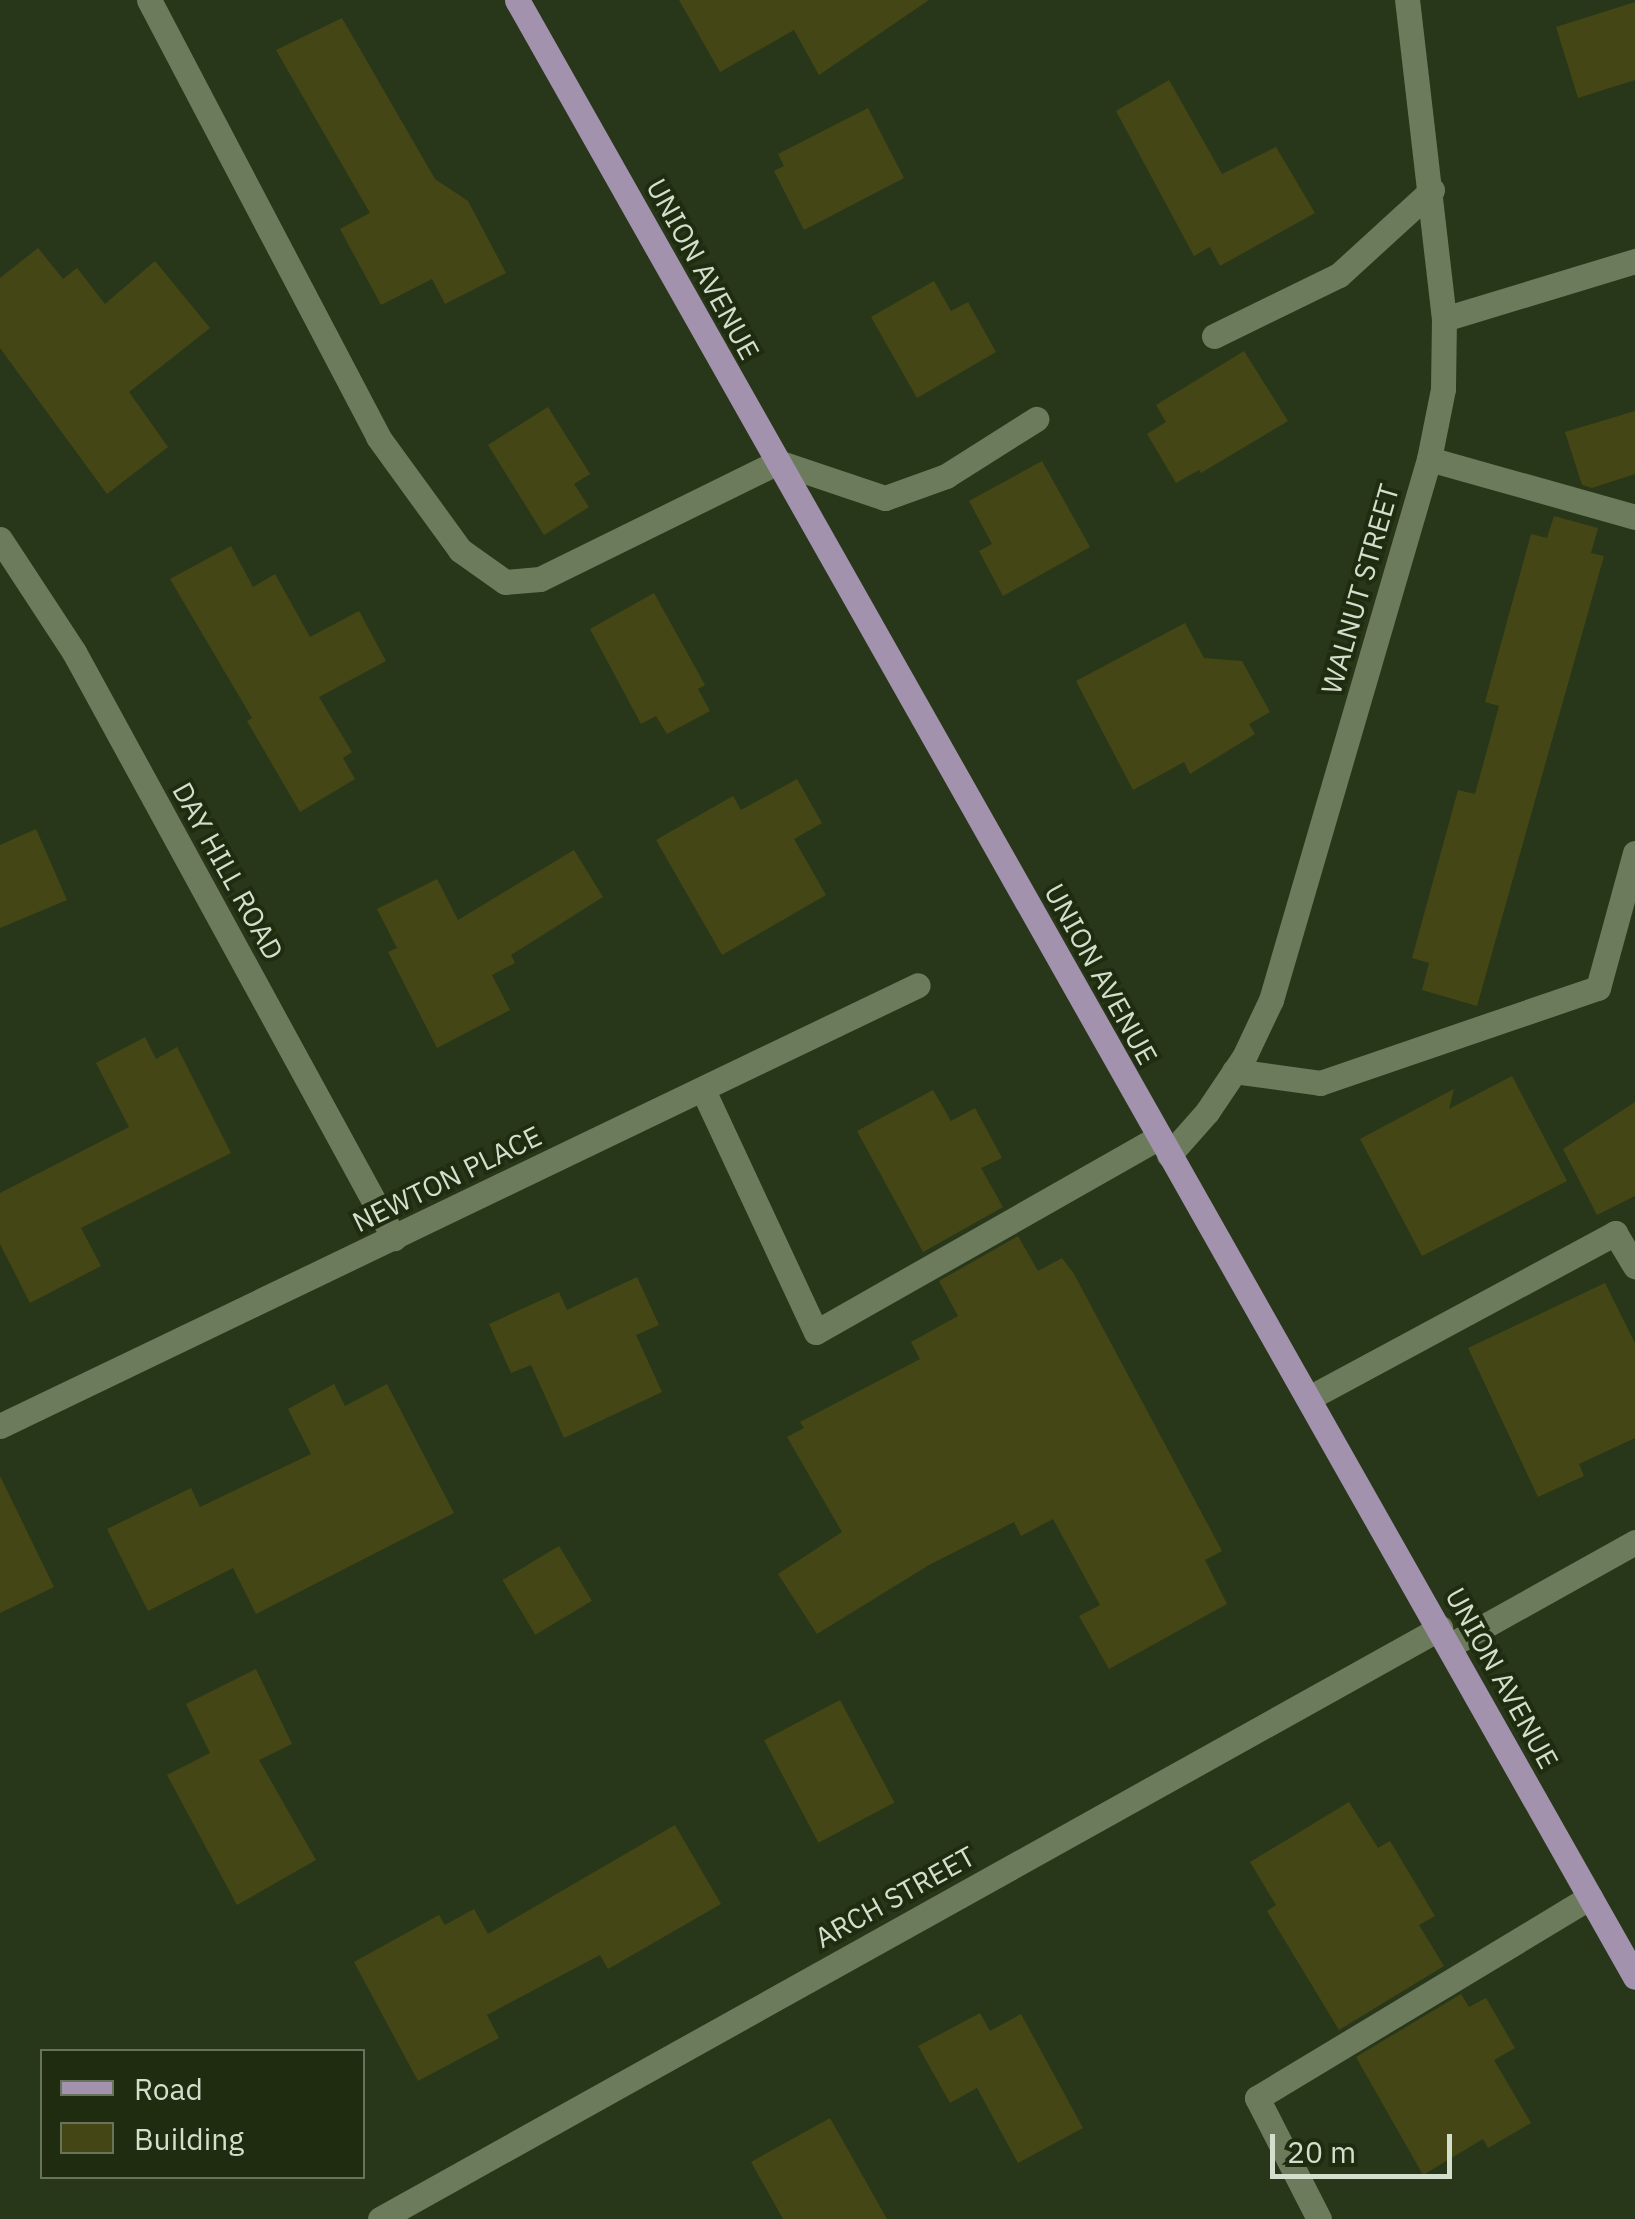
<!DOCTYPE html>
<style>
body{margin:0}
#map{position:relative;width:1635px;height:2219px;overflow:hidden;background:#283619;font-family:"IBM Plex Sans",sans-serif}
div>[style]{position:absolute}
.building>*{inset:0;background:#454616;transform-origin:0 0}
.minor>*{height:25px;margin:-12.5px;padding:0 12.5px;transform-origin:12.5px;border-radius:12.5px;background:#6b7b5b}
.major>*{height:25px;margin:-12.5px;padding:0 12.5px;transform-origin:12.5px;border-radius:12.5px;background:#a292ad}
span{translate:-50% -50%;white-space:nowrap;text-align:center;line-height:1.15;-webkit-text-stroke:8px #1f2c0f;paint-order:stroke}
.street-label{font-size:28px;color:#d4decc}
.legend{position:absolute;left:40px;top:2049px;width:325px;height:130px;box-sizing:border-box;background:#1f2c0f;border:2px solid #67735b;margin:0;padding:12px 18px;list-style:none;font-size:30px;color:#d4decc}
.legend li{display:flex;align-items:center;gap:20px;height:50px}
.legend b{width:50px;border:2px solid #67735b}
.scale{position:absolute;left:1270px;top:2134px;width:182px;height:45px;box-sizing:border-box;border:5px solid #d4decc;border-top:0;padding-left:12px;font-size:30px;line-height:35px;white-space:nowrap;color:#d4decc;-webkit-text-stroke:8px #1f2c0f;paint-order:stroke}
</style>
<div id="map">
<div class="building">
<div style="clip-path:polygon(679px 0,929px 0,819px 75px,794px 30px,720px 72px)"></div>
<div style="clip-path:polygon(1635px 2px,1635px 80px,1578px 98px,1556px 27px)"></div>
<div style="clip-path:polygon(342px 18px,435px 179px,468px 201px,506px 273px,445px 304px,432px 279px,381px 305px,340px 229px,370px 213px,276px 50px)"></div>
<div style="clip-path:polygon(1169px 80px,1222px 174px,1276px 147px,1315px 213px,1220px 266px,1210px 247px,1194px 256px,1116px 111px)"></div>
<div style="clip-path:polygon(868px 108px,904px 178px,804px 230px,774px 171px,784px 166px,778px 154px)"></div>
<div style="clip-path:polygon(38px 248px,63px 279px,77px 268px,105px 304px,155px 261px,210px 328px,129px 392px,168px 447px,107px 494px,0 348px,0 278px)"></div>
<div style="clip-path:polygon(934px 281px,951px 311px,968px 302px,996px 352px,917px 398px,871px 317px)"></div>
<div style="clip-path:polygon(1244px 351px,1288px 421px,1201px 473px,1199px 470px,1176px 483px,1147px 434px,1166px 422px,1156px 405px)"></div>
<div style="clip-path:polygon(548px 407px,590px 474px,574px 484px,589px 507px,544px 535px,488px 445px)"></div>
<div style="clip-path:polygon(1635px 411px,1635px 474px,1592px 488px,1582px 485px,1565px 432px)"></div>
<div style="clip-path:polygon(1042px 461px,1090px 547px,1003px 596px,979px 551px,992px 544px,969px 501px)"></div>
<div style="clip-path:polygon(1554px 516px,1598px 528px,1591px 553px,1604px 556px,1477px 1006px,1422px 990px,1429px 963px,1412px 958px,1458px 790px,1475px 794px,1499px 706px,1485px 702px,1531px 534px,1547px 538px)"></div>
<div style="clip-path:polygon(231px 546px,253px 587px,275px 574px,310px 637px,359px 611px,386px 661px,319px 697px,352px 752px,343px 758px,355px 779px,300px 812px,247px 721px,252px 718px,170px 579px)"></div>
<div style="clip-path:polygon(654px 593px,705px 685px,698px 689px,710px 711px,667px 734px,656px 716px,641px 724px,590px 629px)"></div>
<div style="clip-path:polygon(1185px 623px,1204px 658px,1242px 661px,1270px 712px,1249px 724px,1255px 734px,1190px 774px,1184px 762px,1133px 790px,1076px 681px)"></div>
<div style="clip-path:polygon(797px 779px,822px 823px,794px 839px,826px 895px,722px 955px,656px 840px,733px 796px,741px 810px)"></div>
<div style="clip-path:polygon(36px 829px,67px 900px,0 928px,0 845px)"></div>
<div style="clip-path:polygon(574px 850px,603px 897px,511px 955px,515px 963px,492px 975px,510px 1010px,437px 1048px,388px 952px,397px 948px,377px 909px,437px 879px,458px 920px)"></div>
<div style="clip-path:polygon(145px 1037px,156px 1059px,177px 1047px,231px 1153px,81px 1228px,101px 1266px,30px 1303px,0 1244px,0 1193px,129px 1127px,96px 1063px)"></div>
<div style="clip-path:polygon(1512px 1076px,1567px 1181px,1422px 1256px,1360px 1139px,1454px 1089px,1449px 1109px)"></div>
<div style="clip-path:polygon(933px 1090px,951px 1121px,975px 1108px,1002px 1158px,981px 1168px,1003px 1207px,923px 1252px,857px 1131px)"></div>
<div style="clip-path:polygon(1635px 1102px,1635px 1196px,1597px 1215px,1563px 1149px)"></div>
<div style="clip-path:polygon(1018px 1236px,1038px 1271px,1062px 1258px,1074px 1274px,1222px 1551px,1205px 1560px,1227px 1604px,1109px 1669px,1079px 1616px,1100px 1605px,1053px 1519px,1021px 1536px,1014px 1522px,929px 1565px,817px 1634px,778px 1574px,842px 1532px,787px 1437px,804px 1428px,800px 1422px,920px 1359px,911px 1342px,958px 1316px,939px 1281px)"></div>
<div style="clip-path:polygon(637px 1277px,659px 1325px,636px 1335px,662px 1392px,564px 1438px,531px 1365px,511px 1373px,489px 1324px,559px 1292px,567px 1310px)"></div>
<div style="clip-path:polygon(1605px 1283px,1635px 1343px,1635px 1438px,1579px 1464px,1584px 1476px,1538px 1497px,1468px 1348px)"></div>
<div style="clip-path:polygon(334px 1384px,345px 1406px,387px 1384px,454px 1513px,256px 1614px,233px 1568px,148px 1611px,107px 1529px,191px 1488px,200px 1507px,311px 1454px,288px 1409px)"></div>
<div style="clip-path:polygon(0 1476px,54px 1587px,0 1613px)"></div>
<div style="left:559px;top:1546px;width:64px;height:66px;rotate:59deg"></div>
<div style="clip-path:polygon(256px 1669px,292px 1744px,259px 1760px,316px 1860px,237px 1905px,167px 1775px,210px 1753px,186px 1704px)"></div>
<div style="left:840px;top:1700px;width:116px;height:86px;rotate:62deg"></div>
<div style="clip-path:polygon(1349px 1802px,1378px 1848px,1390px 1841px,1435px 1916px,1419px 1925px,1444px 1966px,1339px 2030px,1267px 1911px,1276px 1905px,1250px 1862px)"></div>
<div style="clip-path:polygon(675px 1825px,721px 1904px,608px 1969px,600px 1955px,487px 2015px,499px 2038px,418px 2081px,354px 1962px,439px 1915px,445px 1925px,474px 1909px,488px 1934px)"></div>
<div style="clip-path:polygon(1461px 1994px,1469px 2007px,1486px 1998px,1515px 2048px,1494px 2060px,1531px 2123px,1488px 2148px,1483px 2139px,1423px 2175px,1356px 2057px)"></div>
<div style="clip-path:polygon(980px 2013px,990px 2031px,1021px 2014px,1083px 2128px,1018px 2163px,977px 2088px,950px 2103px,918px 2046px)"></div>
<div style="clip-path:polygon(830px 2118px,887px 2219px,783px 2219px,751px 2162px)"></div>
</div>
<div class="minor">
<div style="left:149px;top:0;width:493px;rotate:62.3deg"></div>
<div style="left:378px;top:437px;width:140px;rotate:54deg"></div>
<div style="left:460px;top:550px;width:55px;rotate:35.4deg"></div>
<div style="left:505px;top:582px;width:35px;rotate:-5deg"></div>
<div style="left:540px;top:579px;width:265px;rotate:-26.2deg"></div>
<div style="left:778px;top:462px;width:113px;rotate:18.6deg"></div>
<div style="left:885px;top:498px;width:65px;rotate:-19.8deg"></div>
<div style="left:946px;top:476px;width:107px;rotate:-32.3deg"></div>
<div style="left:1444px;top:319px;width:200px;rotate:-16.9deg"></div>
<div style="left:1214px;top:336px;width:139px;rotate:-26deg"></div>
<div style="left:1339px;top:275px;width:126px;rotate:-42.4deg"></div>
<div style="left:1429px;top:459px;width:214px;rotate:15.7deg"></div>
<div style="left:0;top:539px;width:135px;rotate:56.8deg"></div>
<div style="left:74px;top:652px;width:668px;rotate:61.36deg"></div>
<div style="left:1234px;top:1071px;width:87px;rotate:7.9deg"></div>
<div style="left:1320px;top:1083px;width:294px;rotate:-18.9deg"></div>
<div style="left:1598px;top:988px;width:140px;rotate:-74.7deg"></div>
<div style="left:703px;top:1090px;width:267px;rotate:65deg"></div>
<div style="left:816px;top:1332px;width:395px;rotate:-29.6deg"></div>
<div style="left:1169px;top:1155px;width:57px;rotate:-48.5deg"></div>
<div style="left:1207px;top:1112px;width:66px;rotate:-56.1deg"></div>
<div style="left:1244px;top:1057px;width:63px;rotate:-64.7deg"></div>
<div style="left:1271px;top:1000px;width:564px;rotate:-73.72deg"></div>
<div style="left:1429px;top:459px;width:71px;rotate:-78.7deg"></div>
<div style="left:1443px;top:389px;width:70px;rotate:-89.2deg"></div>
<div style="left:1444px;top:319px;width:321px;rotate:-96.6deg"></div>
<div style="left:1309px;top:1398px;width:348px;rotate:-28.3deg"></div>
<div style="left:1615px;top:1233px;width:39px;rotate:59deg"></div>
<div style="left:0;top:1426px;width:1018px;rotate:-25.66deg"></div>
<div style="left:1449px;top:1646px;width:213px;rotate:-29.2deg"></div>
<div style="left:380px;top:2219px;width:1214px;rotate:-29.14deg"></div>
<div style="left:1319px;top:2219px;width:136px;rotate:-117.1deg"></div>
<div style="left:1257px;top:2098px;width:389px;rotate:-31.1deg"></div>
</div>
<div class="major">
<div style="left:517px;top:0;width:2271px;rotate:60.51deg"></div>
</div>
<div class="street-label">
<span style="left:703px;top:269px;rotate:61deg">UNION AVENUE</span>
<span style="left:1360px;top:589px;rotate:-74deg">WALNUT STREET</span>
<span style="left:228px;top:871px;rotate:61deg">DAY HILL ROAD</span>
<span style="left:1101px;top:974px;rotate:61deg">UNION AVENUE</span>
<span style="left:447px;top:1179px;rotate:-26deg">NEWTON PLACE</span>
<span style="left:1502px;top:1678px;rotate:61deg">UNION AVENUE</span>
<span style="left:895px;top:1897px;rotate:-29deg">ARCH STREET</span>
</div>
<ul class="legend">
<li><b style="height:12px;background:#a292ad"></b>Road</li>
<li><b style="height:28px;background:#454616"></b>Building</li>
</ul>
<div class="scale">20 m</div>
</div>
